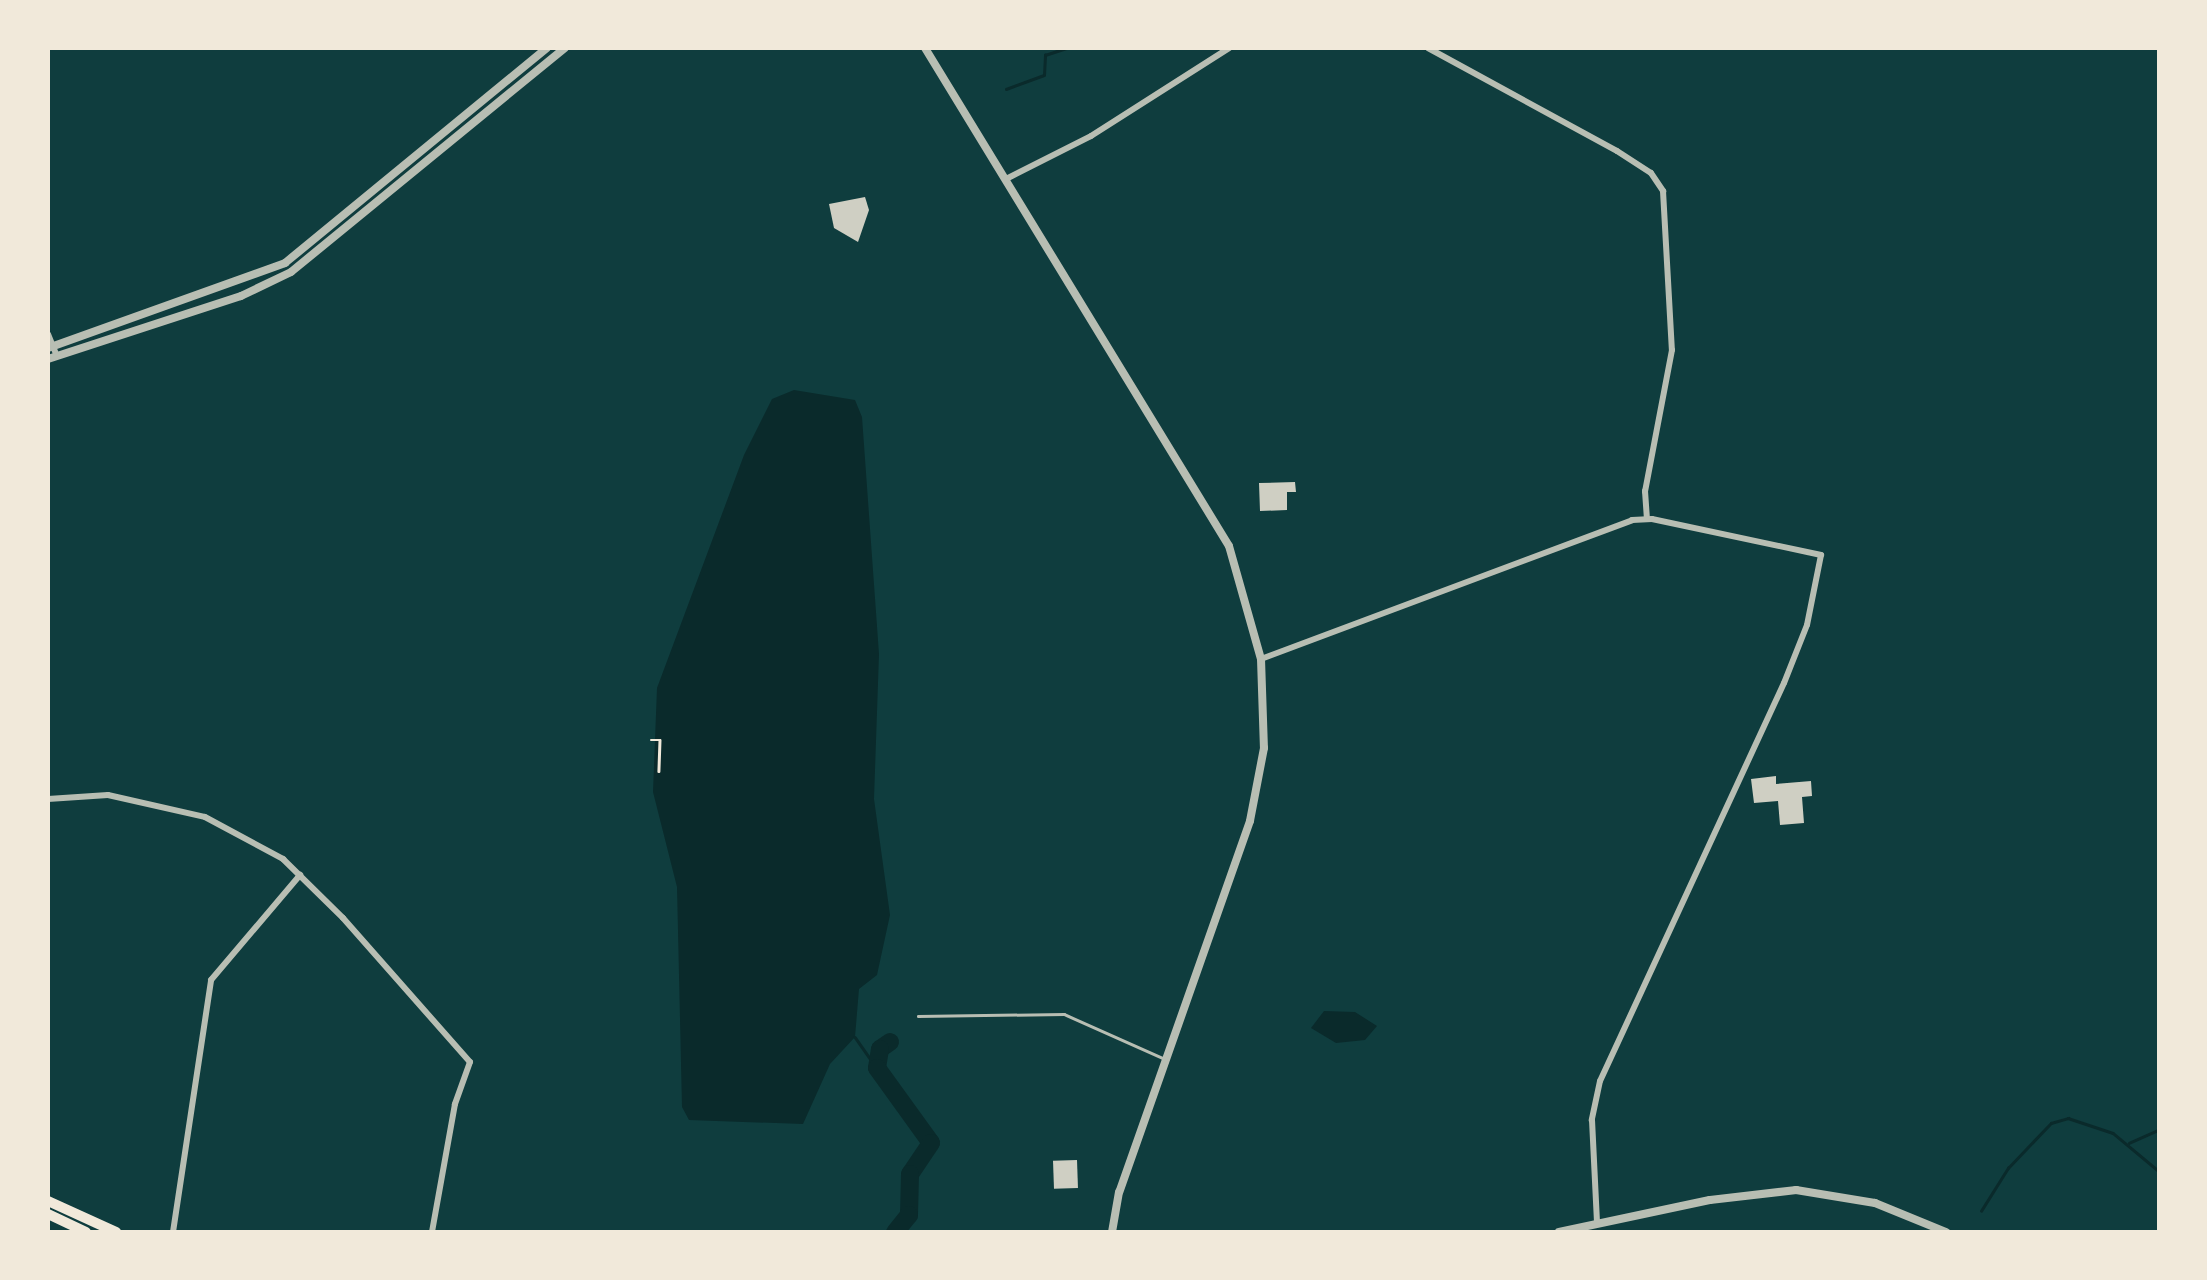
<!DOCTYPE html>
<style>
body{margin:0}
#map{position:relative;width:2207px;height:1280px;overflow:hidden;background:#0f3d3e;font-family:"IBM Plex Sans",sans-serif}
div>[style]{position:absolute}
.water>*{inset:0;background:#0a2a2b}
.stream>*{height:2.5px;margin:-1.25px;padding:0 1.25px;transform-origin:1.25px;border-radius:1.25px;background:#0a2a2b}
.river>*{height:18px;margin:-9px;padding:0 9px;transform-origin:9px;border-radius:9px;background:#0a2a2b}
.building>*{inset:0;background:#cfcfc3;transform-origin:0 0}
.path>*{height:2.5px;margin:-1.25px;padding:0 1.25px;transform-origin:1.25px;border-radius:1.25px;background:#f1e9da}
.service>*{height:2.5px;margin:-1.25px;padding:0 1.25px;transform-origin:1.25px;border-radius:1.25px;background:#b8beb3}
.minor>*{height:6px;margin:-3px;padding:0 3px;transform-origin:3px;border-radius:3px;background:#b8beb3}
.tertiary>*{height:8px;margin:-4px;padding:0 4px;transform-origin:4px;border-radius:4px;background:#b8beb3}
.primary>*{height:10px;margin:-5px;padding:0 5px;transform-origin:5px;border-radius:5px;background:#f1e9da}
span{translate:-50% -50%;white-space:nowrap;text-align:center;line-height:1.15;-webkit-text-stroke:8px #f1e9da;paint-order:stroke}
.frame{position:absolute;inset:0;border:50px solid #f1e9da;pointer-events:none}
</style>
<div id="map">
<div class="water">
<div style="clip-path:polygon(794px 390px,855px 400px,862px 417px,879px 654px,874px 799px,890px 915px,877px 975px,859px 989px,855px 1037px,830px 1064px,803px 1124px,689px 1120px,682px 1107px,677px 887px,653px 792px,657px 688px,744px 455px,772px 399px)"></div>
<div style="clip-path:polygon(1324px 1011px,1355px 1012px,1377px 1026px,1365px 1040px,1336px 1043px,1311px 1028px)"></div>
</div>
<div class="stream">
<div style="left:1105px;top:48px;width:38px"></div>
<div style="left:1006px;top:89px;width:40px;rotate:-20.2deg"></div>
<div style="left:1044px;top:75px;width:20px;rotate:-87deg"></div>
<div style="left:1045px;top:55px;width:22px;rotate:-18deg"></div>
<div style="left:855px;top:1037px;width:38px;rotate:55deg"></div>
<div style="left:2129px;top:1143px;width:34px;rotate:-24deg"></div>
<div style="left:1981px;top:1211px;width:51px;rotate:-57.9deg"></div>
<div style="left:2008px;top:1168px;width:62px;rotate:-46.3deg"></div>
<div style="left:2051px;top:1123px;width:18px;rotate:-16deg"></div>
<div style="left:2068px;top:1118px;width:47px;rotate:18.4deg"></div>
<div style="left:2113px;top:1133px;width:61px;rotate:39.7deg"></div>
</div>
<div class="river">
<div style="left:890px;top:1042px;width:12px;rotate:145deg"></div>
<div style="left:880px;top:1049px;width:19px;rotate:99deg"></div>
<div style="left:877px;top:1068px;width:92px;rotate:54.2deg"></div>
<div style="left:931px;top:1143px;width:37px;rotate:124deg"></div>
<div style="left:910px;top:1174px;width:41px;rotate:91.4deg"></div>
<div style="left:909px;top:1215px;width:22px;rotate:129deg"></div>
</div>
<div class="building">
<div style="clip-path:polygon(865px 197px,869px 210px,858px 242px,834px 228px,829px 204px)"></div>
<div style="clip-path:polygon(1295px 482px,1296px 492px,1287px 492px,1287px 510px,1260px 511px,1259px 483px)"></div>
<div style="clip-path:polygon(1776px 776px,1776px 784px,1811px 781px,1812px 796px,1802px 797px,1804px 823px,1780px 825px,1778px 801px,1754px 803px,1751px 779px)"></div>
<div style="left:1077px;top:1160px;width:28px;height:24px;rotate:88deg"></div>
</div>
<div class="path">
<div style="left:651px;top:740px;width:9px"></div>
<div style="left:660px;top:740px;width:31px;rotate:92deg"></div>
</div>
<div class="service">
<div style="left:918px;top:1016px;width:146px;rotate:-0.8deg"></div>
<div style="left:1064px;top:1014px;width:108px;rotate:24deg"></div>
</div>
<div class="minor">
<div style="left:1428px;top:48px;width:215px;rotate:28.6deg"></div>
<div style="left:1617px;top:151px;width:40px;rotate:32.9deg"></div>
<div style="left:1651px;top:173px;width:22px;rotate:56deg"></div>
<div style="left:1663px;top:191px;width:159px;rotate:86.8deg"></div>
<div style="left:1672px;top:350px;width:144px;rotate:100.8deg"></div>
<div style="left:1645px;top:491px;width:28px;rotate:86deg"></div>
<div style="left:1006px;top:179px;width:95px;rotate:-26.8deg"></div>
<div style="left:1091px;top:136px;width:164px;rotate:-32.5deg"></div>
<div style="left:48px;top:334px;width:24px;rotate:68deg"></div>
<div style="left:1261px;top:659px;width:396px;rotate:-20.5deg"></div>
<div style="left:1632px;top:520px;width:20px;rotate:-3deg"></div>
<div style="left:1652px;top:519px;width:173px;rotate:12deg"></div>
<div style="left:1821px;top:555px;width:71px;rotate:101.3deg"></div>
<div style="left:1807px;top:625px;width:62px;rotate:111.6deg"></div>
<div style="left:1784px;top:683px;width:438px;rotate:114.8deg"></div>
<div style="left:1600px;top:1081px;width:40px;rotate:102deg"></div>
<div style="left:1592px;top:1120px;width:104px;rotate:87.2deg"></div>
<div style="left:48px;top:799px;width:60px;rotate:-3.8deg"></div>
<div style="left:108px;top:795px;width:99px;rotate:12.8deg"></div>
<div style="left:205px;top:817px;width:89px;rotate:28.3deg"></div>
<div style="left:283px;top:859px;width:84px;rotate:44.5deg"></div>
<div style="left:343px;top:918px;width:192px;rotate:48.6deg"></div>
<div style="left:470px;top:1062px;width:45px;rotate:109.7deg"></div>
<div style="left:455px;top:1104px;width:130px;rotate:100.2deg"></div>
<div style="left:173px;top:1232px;width:255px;rotate:-81.4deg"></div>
<div style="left:211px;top:980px;width:138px;rotate:-49.7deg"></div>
</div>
<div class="tertiary">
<div style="left:925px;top:48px;width:583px;rotate:58.6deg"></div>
<div style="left:1229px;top:546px;width:117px;rotate:74.2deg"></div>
<div style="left:1261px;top:659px;width:89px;rotate:88.1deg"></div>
<div style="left:1264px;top:748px;width:74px;rotate:100.9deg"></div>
<div style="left:1250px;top:821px;width:393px;rotate:109.4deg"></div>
<div style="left:1119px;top:1192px;width:41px;rotate:99.9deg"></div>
<div style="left:48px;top:348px;width:252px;rotate:-19.7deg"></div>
<div style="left:285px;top:263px;width:339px;rotate:-39.4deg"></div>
<div style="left:48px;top:359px;width:203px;rotate:-18.1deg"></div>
<div style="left:241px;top:296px;width:55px;rotate:-25.6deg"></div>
<div style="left:291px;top:272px;width:354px;rotate:-39.3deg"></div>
<div style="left:1559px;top:1232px;width:154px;rotate:-12deg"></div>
<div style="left:1710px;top:1200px;width:87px;rotate:-6.6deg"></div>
<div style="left:1796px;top:1190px;width:80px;rotate:9.3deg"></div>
<div style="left:1875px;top:1203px;width:77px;rotate:22.2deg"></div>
</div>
<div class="primary">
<div style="left:48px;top:1201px;width:75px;rotate:24.5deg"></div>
<div style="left:48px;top:1214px;width:42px;rotate:25.3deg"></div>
</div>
<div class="frame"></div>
</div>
